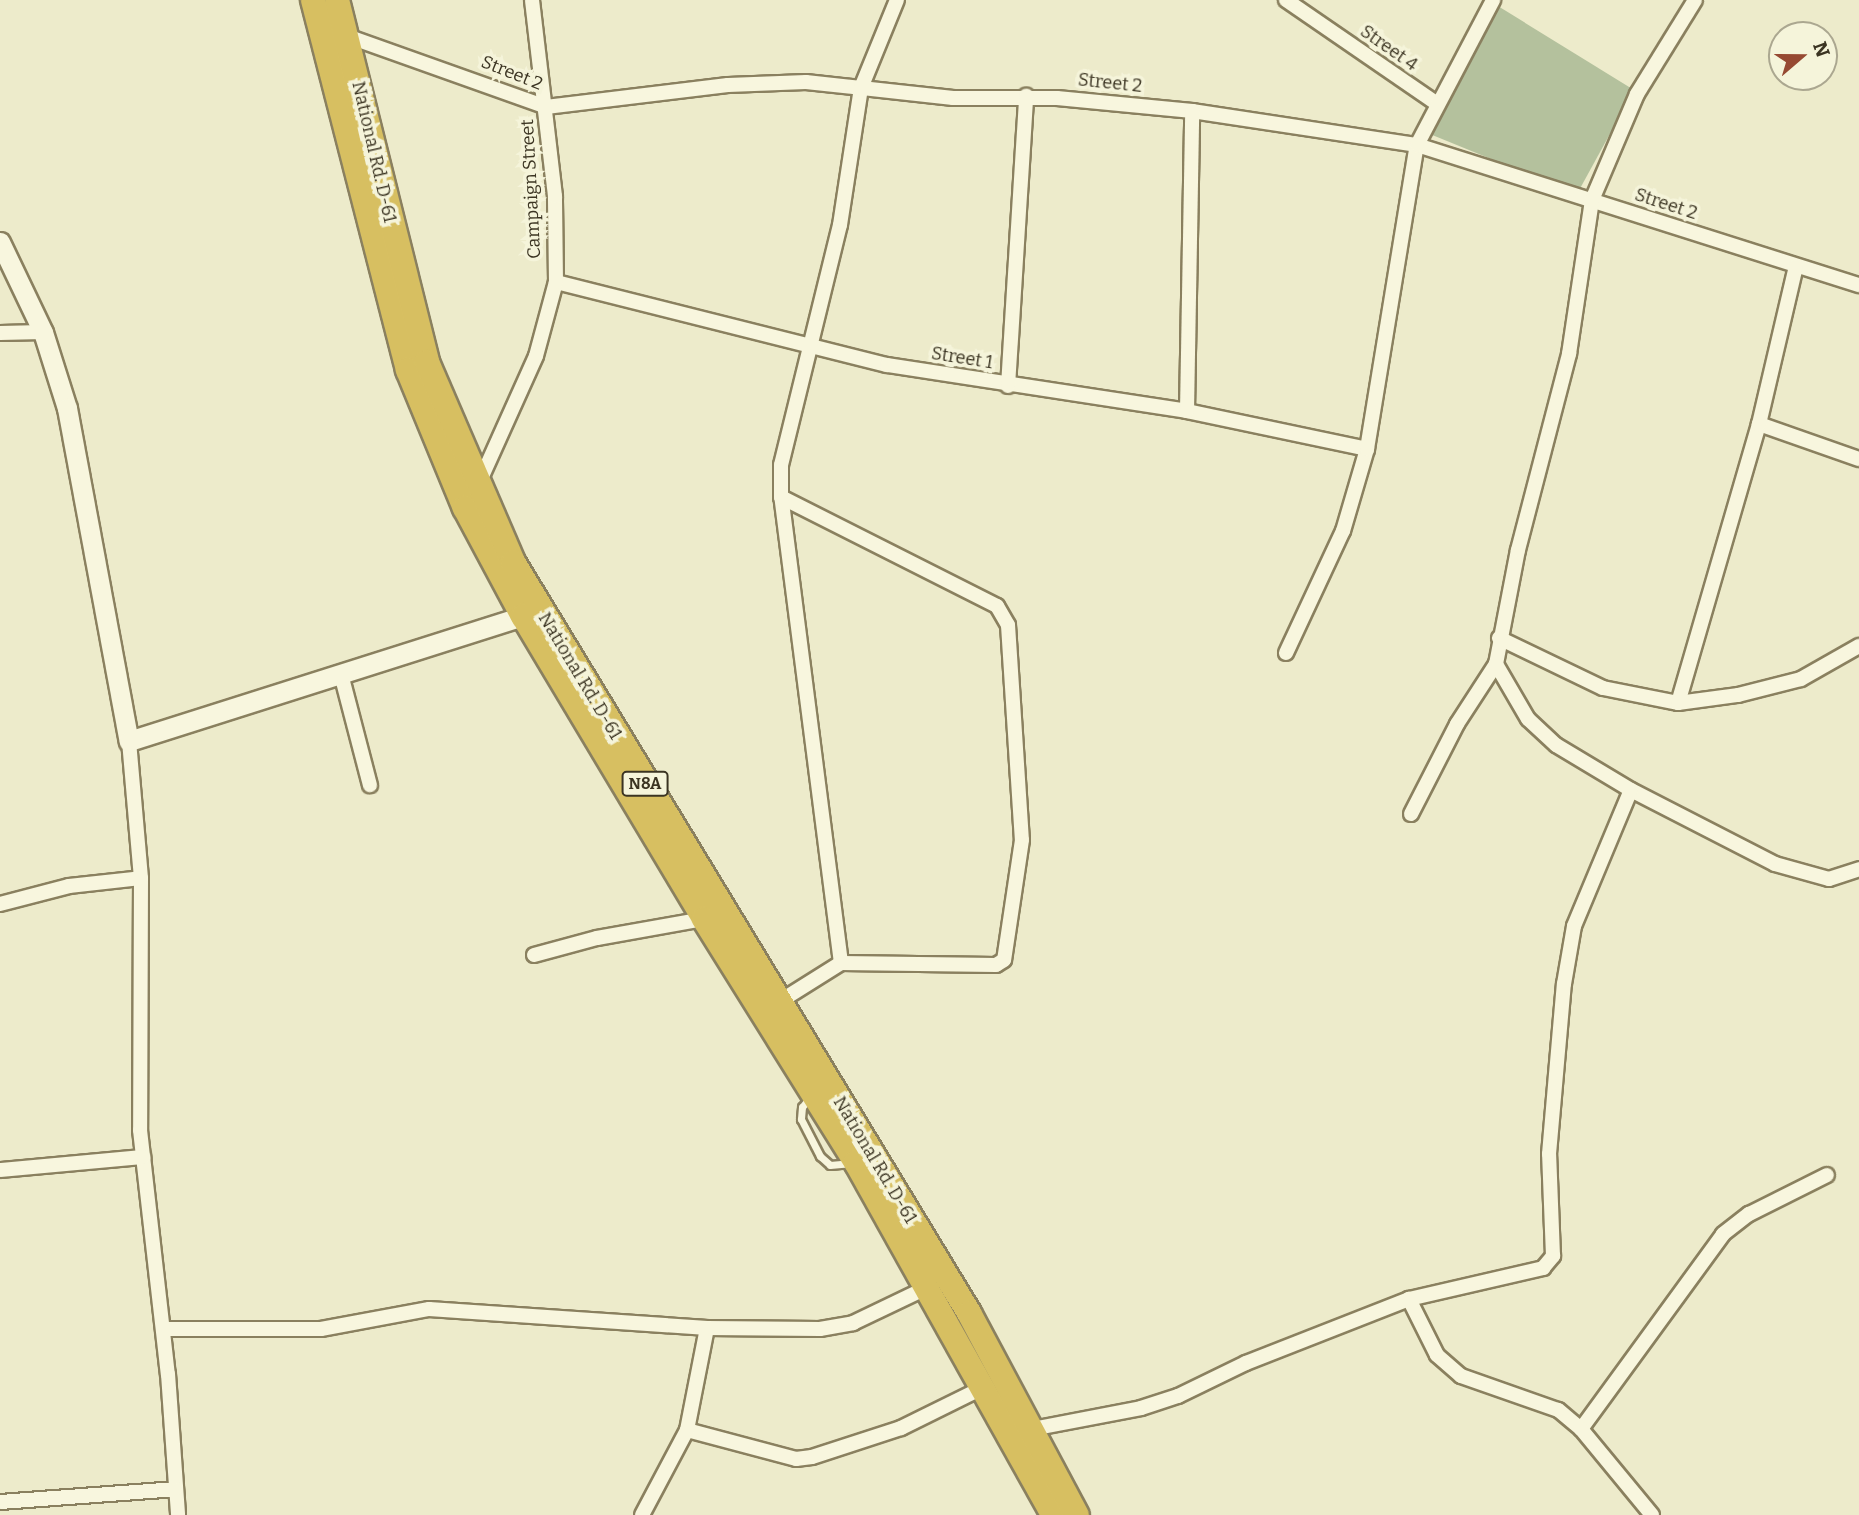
<!DOCTYPE html>
<style>
body{margin:0}
#map{position:relative;width:1859px;height:1515px;overflow:hidden;background:#edebcb;font-family:Bitter,serif}
div>[style]{position:absolute}
.cemetery>*{inset:0;background:#b4c19d}
.roads{filter:drop-shadow(2px 0 #8a805f) drop-shadow(-2px 0 #8a805f) drop-shadow(0 2px #8a805f) drop-shadow(0 -2px #8a805f)}
.lane>*{height:7px;margin:-3.5px;padding:0 3.5px;transform-origin:3.5px;border-radius:3.5px;background:#f8f6de}
.street>*{height:14px;margin:-7px;padding:0 7px;transform-origin:7px;border-radius:7px;background:#f8f6de}
.secondary>*{height:19px;margin:-9.5px;padding:0 9.5px;transform-origin:9.5px;border-radius:9.5px;background:#f8f6de}
.highway>*{height:24px;margin:-12px;padding:0 12px;transform-origin:12px;border-radius:12px;background:#d7bf61}
span{translate:-50% -50%;white-space:nowrap;text-align:center;line-height:1.15;-webkit-text-stroke:7px #f5f4da;paint-order:stroke}
.shield-label span{padding:2px 5px;background:#f5f4da;border:2px solid;border-radius:5px;-webkit-text-stroke-width:0}
.shield-label{font-size:16px;color:#3b3422;font-weight:700}
.street-label{font-size:18px;color:#3b3422}
.north{position:absolute;left:1768px;top:21px;width:70px;height:70px;box-sizing:border-box;background:#f5f4da;border:2px solid #aba790;border-radius:50%;rotate:70deg;font-size:19px;font-weight:700;line-height:28px;text-align:center;color:#3b3422}
.north::after{content:'';display:block;margin:auto;width:24px;height:32px;background:#964932;clip-path:polygon(50% 0,100% 100%,50% 72%,0 100%)}
</style>
<div id="map">
<div class="cemetery">
<div style="clip-path:polygon(1493px 3px,1634px 90px,1577px 194px,1420px 130px)"></div>
</div>
<div class="roads">
<div class="lane">
<div style="left:811px;top:1096px;width:14px;rotate:129deg"></div>
<div style="left:802px;top:1107px;width:12px;rotate:95deg"></div>
<div style="left:801px;top:1119px;width:42px;rotate:62.8deg"></div>
<div style="left:820px;top:1156px;width:13px;rotate:42deg"></div>
<div style="left:830px;top:1165px;width:22px;rotate:-5deg"></div>
</div>
<div class="street">
<div style="left:1286px;top:0;width:182px;rotate:34.5deg"></div>
<div style="left:347px;top:36px;width:211px;rotate:19.6deg"></div>
<div style="left:546px;top:107px;width:183px;rotate:-6.9deg"></div>
<div style="left:728px;top:85px;width:78px;rotate:-2.2deg"></div>
<div style="left:806px;top:82px;width:148px;rotate:6.2deg"></div>
<div style="left:953px;top:98px;width:104px"></div>
<div style="left:1057px;top:98px;width:136px;rotate:5.5deg"></div>
<div style="left:1192px;top:111px;width:228px;rotate:8.6deg"></div>
<div style="left:1417px;top:145px;width:464px;rotate:17.6deg"></div>
<div style="left:556px;top:282px;width:341px;rotate:14.1deg"></div>
<div style="left:887px;top:365px;width:304px;rotate:8.7deg"></div>
<div style="left:1187px;top:411px;width:184px;rotate:11.9deg"></div>
<div style="left:0;top:333px;width:43px;rotate:-1.3deg"></div>
<div style="left:1008px;top:386px;width:291px;rotate:-86.4deg"></div>
<div style="left:1187px;top:411px;width:300px;rotate:-89deg"></div>
<div style="left:1759px;top:424px;width:106px;rotate:19.3deg"></div>
<div style="left:479px;top:483px;width:139px;rotate:-65.8deg"></div>
<div style="left:536px;top:356px;width:77px;rotate:-74.9deg"></div>
<div style="left:556px;top:282px;width:86px;rotate:-90.7deg"></div>
<div style="left:555px;top:196px;width:197px;rotate:-96.7deg"></div>
<div style="left:781px;top:497px;width:242px;rotate:26.8deg"></div>
<div style="left:997px;top:606px;width:22px;rotate:60deg"></div>
<div style="left:1008px;top:625px;width:215px;rotate:86.3deg"></div>
<div style="left:1022px;top:840px;width:121px;rotate:98.5deg"></div>
<div style="left:1004px;top:960px;width:9px;rotate:148deg"></div>
<div style="left:996px;top:965px;width:155px;rotate:-179.3deg"></div>
<div style="left:1499px;top:638px;width:115px;rotate:25.7deg"></div>
<div style="left:1603px;top:688px;width:76px;rotate:11.3deg"></div>
<div style="left:1678px;top:703px;width:291px;rotate:-73.8deg"></div>
<div style="left:1759px;top:424px;width:162px;rotate:-76.8deg"></div>
<div style="left:1286px;top:653px;width:135px;rotate:-65deg"></div>
<div style="left:1343px;top:531px;width:85px;rotate:-73.7deg"></div>
<div style="left:1367px;top:449px;width:308px;rotate:-80.7deg"></div>
<div style="left:1417px;top:145px;width:164px;rotate:-62.3deg"></div>
<div style="left:341px;top:674px;width:115px;rotate:75.4deg"></div>
<div style="left:1678px;top:703px;width:61px;rotate:-7.6deg"></div>
<div style="left:1738px;top:695px;width:65px;rotate:-14.3deg"></div>
<div style="left:1801px;top:679px;width:67px;rotate:-29.6deg"></div>
<div style="left:129px;top:741px;width:138px;rotate:85deg"></div>
<div style="left:141px;top:878px;width:252px;rotate:90.2deg"></div>
<div style="left:140px;top:1130px;width:246px;rotate:83.5deg"></div>
<div style="left:168px;top:1374px;width:141px;rotate:85.9deg"></div>
<div style="left:1631px;top:790px;width:162px;rotate:27.2deg"></div>
<div style="left:1775px;top:864px;width:56px;rotate:15.5deg"></div>
<div style="left:1829px;top:879px;width:32px;rotate:-18deg"></div>
<div style="left:1411px;top:814px;width:101px;rotate:-62.9deg"></div>
<div style="left:1457px;top:724px;width:72px;rotate:-57deg"></div>
<div style="left:0;top:904px;width:71px;rotate:-14.6deg"></div>
<div style="left:69px;top:886px;width:72px;rotate:-6.3deg"></div>
<div style="left:534px;top:955px;width:65px;rotate:-15.1deg"></div>
<div style="left:597px;top:938px;width:109px;rotate:-10.1deg"></div>
<div style="left:774px;top:1005px;width:79px;rotate:-32.1deg"></div>
<div style="left:841px;top:963px;width:470px;rotate:-97.3deg"></div>
<div style="left:781px;top:497px;width:32px;rotate:-90deg"></div>
<div style="left:781px;top:465px;width:247px;rotate:-76.2deg"></div>
<div style="left:840px;top:225px;width:139px;rotate:-81.3deg"></div>
<div style="left:861px;top:88px;width:95px;rotate:-67.8deg"></div>
<div style="left:0;top:1170px;width:144px;rotate:-5.2deg"></div>
<div style="left:164px;top:1329px;width:157px"></div>
<div style="left:321px;top:1329px;width:110px;rotate:-10.5deg"></div>
<div style="left:429px;top:1309px;width:279px;rotate:3.9deg"></div>
<div style="left:707px;top:1328px;width:113px;rotate:0.5deg"></div>
<div style="left:820px;top:1329px;width:34px;rotate:-10deg"></div>
<div style="left:853px;top:1323px;width:83px;rotate:-25.6deg"></div>
<div style="left:1032px;top:1429px;width:111px;rotate:-10.9deg"></div>
<div style="left:1141px;top:1408px;width:39px;rotate:-18deg"></div>
<div style="left:1178px;top:1396px;width:76px;rotate:-25.9deg"></div>
<div style="left:1246px;top:1363px;width:175px;rotate:-21.4deg"></div>
<div style="left:1581px;top:1429px;width:241px;rotate:-53.9deg"></div>
<div style="left:1723px;top:1234px;width:33px;rotate:-38deg"></div>
<div style="left:1749px;top:1214px;width:87px;rotate:-26.6deg"></div>
<div style="left:687px;top:1430px;width:113px;rotate:14.9deg"></div>
<div style="left:796px;top:1459px;width:16px;rotate:-7deg"></div>
<div style="left:812px;top:1457px;width:94px;rotate:-18deg"></div>
<div style="left:901px;top:1428px;width:93px;rotate:-26.3deg"></div>
<div style="left:0;top:1502px;width:176px;rotate:-4.2deg"></div>
<div style="left:642px;top:1515px;width:96px;rotate:-62.1deg"></div>
<div style="left:687px;top:1430px;width:104px;rotate:-78.9deg"></div>
<div style="left:1652px;top:1515px;width:112px;rotate:-129.5deg"></div>
<div style="left:1581px;top:1429px;width:30px;rotate:-140deg"></div>
<div style="left:1558px;top:1410px;width:103px;rotate:-160.7deg"></div>
<div style="left:1461px;top:1376px;width:32px;rotate:-139deg"></div>
<div style="left:1437px;top:1355px;width:63px;rotate:-116.6deg"></div>
<div style="left:1409px;top:1299px;width:138px;rotate:-13deg"></div>
<div style="left:1543px;top:1268px;width:16px;rotate:-50deg"></div>
<div style="left:1553px;top:1256px;width:102px;rotate:-92.2deg"></div>
<div style="left:1549px;top:1154px;width:171px;rotate:-85deg"></div>
<div style="left:1564px;top:984px;width:59px;rotate:-80.2deg"></div>
<div style="left:1574px;top:926px;width:147px;rotate:-67.3deg"></div>
<div style="left:1631px;top:790px;width:87px;rotate:-149deg"></div>
<div style="left:1556px;top:745px;width:38px;rotate:-137deg"></div>
<div style="left:1528px;top:719px;width:64px;rotate:-120.2deg"></div>
<div style="left:1496px;top:664px;width:116px;rotate:-79.1deg"></div>
<div style="left:1518px;top:550px;width:203px;rotate:-75.4deg"></div>
<div style="left:1569px;top:354px;width:156px;rotate:-81.5deg"></div>
<div style="left:1592px;top:200px;width:115px;rotate:-67deg"></div>
<div style="left:1637px;top:94px;width:110px;rotate:-58.3deg"></div>
</div>
<div class="secondary">
<div style="left:0;top:242px;width:100px;rotate:64.5deg"></div>
<div style="left:43px;top:332px;width:80px;rotate:72.5deg"></div>
<div style="left:67px;top:408px;width:339px;rotate:79.5deg"></div>
<div style="left:129px;top:741px;width:426px;rotate:-17.6deg"></div>
</div>
<div class="highway">
<div style="left:313px;top:0;width:382px;rotate:75.6deg"></div>
<div style="left:408px;top:370px;width:149px;rotate:67.6deg"></div>
<div style="left:465px;top:508px;width:123px;rotate:61.8deg"></div>
<div style="left:523px;top:616px;width:353px;rotate:59.1deg"></div>
<div style="left:704px;top:919px;width:287px;rotate:58deg"></div>
<div style="left:856px;top:1162px;width:404px;rotate:60.8deg"></div>
<div style="left:337px;top:0;width:373px;rotate:76deg"></div>
<div style="left:427px;top:362px;width:218px;rotate:66.7deg"></div>
<div style="left:513px;top:562px;width:879px;rotate:58.73deg"></div>
<div style="left:969px;top:1313px;width:229px;rotate:61.9deg"></div>
</div>
</div>
<div class="shield-label">
<span style="left:645px;top:784px">N8A</span>
</div>
<div class="street-label">
<span style="left:1389px;top:48px;rotate:35deg">Street 4</span>
<span style="left:512px;top:73px;rotate:22deg">Street 2</span>
<span style="left:1110px;top:83px;rotate:6deg">Street 2</span>
<span style="left:374px;top:152px;rotate:77deg">National Rd. D-61</span>
<span style="left:531px;top:189px;rotate:-93deg">Campaign Street</span>
<span style="left:1666px;top:204px;rotate:18deg">Street 2</span>
<span style="left:962px;top:358px;rotate:9deg">Street 1</span>
<span style="left:580px;top:676px;rotate:59deg">National Rd. D-61</span>
<span style="left:875px;top:1160px;rotate:59deg">National Rd. D-61</span>
</div>
<div class="north">N</div>
</div>
